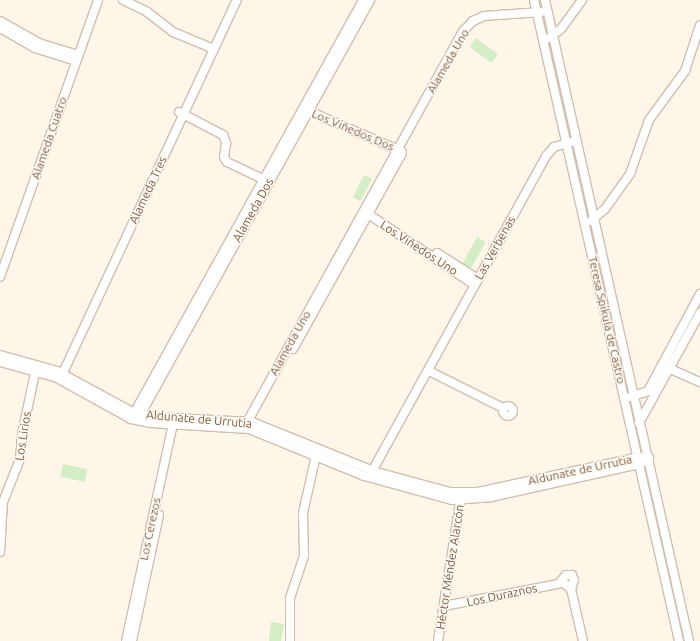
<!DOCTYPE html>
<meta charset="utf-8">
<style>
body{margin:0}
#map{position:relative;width:700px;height:641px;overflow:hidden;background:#fef6e8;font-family:Ubuntu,sans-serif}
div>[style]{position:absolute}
.green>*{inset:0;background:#d3eec4;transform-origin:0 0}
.roads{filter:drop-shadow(1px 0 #d2beac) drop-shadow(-1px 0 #d2beac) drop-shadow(0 1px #d2beac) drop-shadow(0 -1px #d2beac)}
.minor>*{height:8px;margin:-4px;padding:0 4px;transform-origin:4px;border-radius:4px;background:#fff}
.minor>.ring{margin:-4px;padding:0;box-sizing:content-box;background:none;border:8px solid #fff;border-radius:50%}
span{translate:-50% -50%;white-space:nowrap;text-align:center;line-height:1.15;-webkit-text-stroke:3px #fffaf0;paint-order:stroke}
.street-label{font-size:12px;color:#7b5d48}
</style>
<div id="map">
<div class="green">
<div style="left:476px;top:38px;width:27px;height:11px;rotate:36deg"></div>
<div style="left:364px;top:175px;width:9px;height:25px;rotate:27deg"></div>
<div style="left:477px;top:237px;width:10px;height:30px;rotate:29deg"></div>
<div style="left:63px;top:464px;width:25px;height:13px;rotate:12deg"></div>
<div style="clip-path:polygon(271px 622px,284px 624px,281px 641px,269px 641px)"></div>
</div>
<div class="roads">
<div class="minor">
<div style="left:123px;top:0;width:25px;rotate:26deg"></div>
<div style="left:146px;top:11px;width:34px;rotate:38deg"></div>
<div style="left:173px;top:32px;width:44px;rotate:22.5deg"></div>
<div style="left:534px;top:0;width:657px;rotate:77.25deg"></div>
<div style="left:545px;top:0;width:657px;rotate:77.34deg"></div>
<div style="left:0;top:21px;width:45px;rotate:29.4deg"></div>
<div style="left:39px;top:43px;width:41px;rotate:17.1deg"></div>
<div style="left:0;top:28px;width:40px;rotate:29.7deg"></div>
<div style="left:35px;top:48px;width:43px;rotate:17.6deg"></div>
<div style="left:549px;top:38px;width:15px;rotate:-37deg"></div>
<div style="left:561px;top:29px;width:36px;rotate:-54deg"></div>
<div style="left:304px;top:109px;width:106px;rotate:23.4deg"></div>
<div style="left:179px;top:112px;width:50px;rotate:27.6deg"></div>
<div style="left:223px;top:135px;width:9px;rotate:69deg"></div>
<div style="left:226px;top:143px;width:14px;rotate:98deg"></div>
<div style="left:224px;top:157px;width:6px;rotate:59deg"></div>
<div style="left:227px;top:162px;width:44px;rotate:25.4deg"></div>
<div style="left:365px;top:212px;width:132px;rotate:33.6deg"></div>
<div style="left:591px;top:221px;width:18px;rotate:-41deg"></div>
<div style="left:605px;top:209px;width:43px;rotate:-54.5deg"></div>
<div style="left:630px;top:174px;width:57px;rotate:-70.6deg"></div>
<div style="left:649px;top:120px;width:61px;rotate:-53.7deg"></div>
<div style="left:685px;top:71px;width:48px;rotate:-71.9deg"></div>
<div style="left:437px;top:253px;width:49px;rotate:32.4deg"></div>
<div style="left:0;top:277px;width:294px;rotate:-70.5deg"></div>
<div style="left:293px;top:349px;width:224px;rotate:-60.9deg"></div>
<div style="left:0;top:355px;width:59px;rotate:15.7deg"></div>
<div style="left:57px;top:371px;width:88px;rotate:28.6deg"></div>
<div style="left:134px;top:413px;width:20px;rotate:11deg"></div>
<div style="left:154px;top:417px;width:98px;rotate:2.9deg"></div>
<div style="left:252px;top:422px;width:131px;rotate:22deg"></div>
<div style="left:373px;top:471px;width:80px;rotate:15.3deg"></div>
<div style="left:450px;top:492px;width:28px"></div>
<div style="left:478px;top:492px;width:165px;rotate:-12.3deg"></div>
<div style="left:639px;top:457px;width:10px;rotate:6deg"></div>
<div style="left:0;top:362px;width:57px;rotate:15.3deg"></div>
<div style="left:55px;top:377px;width:87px;rotate:28.9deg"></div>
<div style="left:131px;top:419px;width:19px;rotate:12deg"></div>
<div style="left:150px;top:423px;width:99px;rotate:3.5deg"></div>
<div style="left:249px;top:429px;width:124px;rotate:22.2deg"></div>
<div style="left:364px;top:476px;width:91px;rotate:15.3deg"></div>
<div style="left:452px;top:500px;width:39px;rotate:-4deg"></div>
<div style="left:491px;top:497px;width:153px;rotate:-12.5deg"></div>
<div style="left:640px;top:464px;width:11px;rotate:-34deg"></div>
<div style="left:666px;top:367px;width:37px;rotate:24deg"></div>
<div style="left:429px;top:371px;width:83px;rotate:26.6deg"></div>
<div style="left:61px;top:377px;width:416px;rotate:-65deg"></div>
<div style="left:630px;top:397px;width:19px;rotate:-18deg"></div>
<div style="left:648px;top:391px;width:110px;rotate:-61.8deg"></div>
<div class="ring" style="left:503px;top:406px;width:2px;height:2px"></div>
<div style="left:132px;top:417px;width:474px;rotate:-61deg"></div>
<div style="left:138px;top:419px;width:479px;rotate:-61deg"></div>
<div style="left:639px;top:423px;width:126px;rotate:-61deg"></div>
<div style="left:245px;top:426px;width:451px;rotate:-61.1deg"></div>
<div style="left:463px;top:31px;width:14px;rotate:-45deg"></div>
<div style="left:473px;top:21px;width:12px;rotate:-24deg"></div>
<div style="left:484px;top:16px;width:57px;rotate:-4deg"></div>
<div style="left:370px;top:475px;width:364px;rotate:-61.1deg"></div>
<div style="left:546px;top:156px;width:12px;rotate:-48deg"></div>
<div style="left:554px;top:147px;width:19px;rotate:-16deg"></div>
<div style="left:0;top:552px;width:50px;rotate:-86.6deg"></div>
<div style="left:3px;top:502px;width:46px;rotate:-68.4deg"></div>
<div style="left:20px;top:459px;width:25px;rotate:-85deg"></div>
<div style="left:22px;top:434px;width:67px;rotate:-78deg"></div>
<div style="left:560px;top:582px;width:9px;rotate:-49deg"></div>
<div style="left:566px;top:575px;width:6px"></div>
<div style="left:572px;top:575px;width:5px;rotate:68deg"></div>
<div style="left:574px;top:580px;width:9px;rotate:108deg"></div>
<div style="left:444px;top:606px;width:122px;rotate:-10.9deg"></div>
<div style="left:564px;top:583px;width:9px;rotate:41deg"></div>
<div style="left:571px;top:589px;width:53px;rotate:77deg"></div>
<div style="left:126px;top:641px;width:227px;rotate:-77.8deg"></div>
<div style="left:132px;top:641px;width:129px;rotate:-77.9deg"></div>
<div style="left:290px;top:641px;width:43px;rotate:-90deg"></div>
<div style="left:290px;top:598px;width:44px;rotate:-71.6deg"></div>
<div style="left:304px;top:556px;width:43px;rotate:-91.3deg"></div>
<div style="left:303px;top:513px;width:64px;rotate:-77.3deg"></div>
<div style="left:438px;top:641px;width:147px;rotate:-81deg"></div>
</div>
</div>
<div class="street-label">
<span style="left:448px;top:61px;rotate:-60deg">Alameda Uno</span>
<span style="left:353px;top:130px;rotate:23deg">Los Viñedos Dos</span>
<span style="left:49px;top:138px;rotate:-71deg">Alameda Cuatro</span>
<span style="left:148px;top:190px;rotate:-65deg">Alameda Tres</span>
<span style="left:253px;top:210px;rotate:-61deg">Alameda Dos</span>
<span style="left:419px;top:248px;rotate:33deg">Los Viñedos Uno</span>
<span style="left:495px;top:248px;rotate:-61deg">Las Verbenas</span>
<span style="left:607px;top:320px;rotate:77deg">Teresa Spikula de Castro</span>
<span style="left:290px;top:343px;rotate:-61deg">Alameda Uno</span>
<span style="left:199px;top:419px;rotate:5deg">Aldunate de Urrutia</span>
<span style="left:23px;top:436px;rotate:-81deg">Los Lirios</span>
<span style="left:580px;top:470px;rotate:-12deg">Aldunate de Urrutia</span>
<span style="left:150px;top:529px;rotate:-78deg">Los Cerezos</span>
<span style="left:450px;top:567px;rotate:-81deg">Héctor Méndez Alarcón</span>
<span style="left:502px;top:595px;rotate:-12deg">Los Duraznos</span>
</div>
</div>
